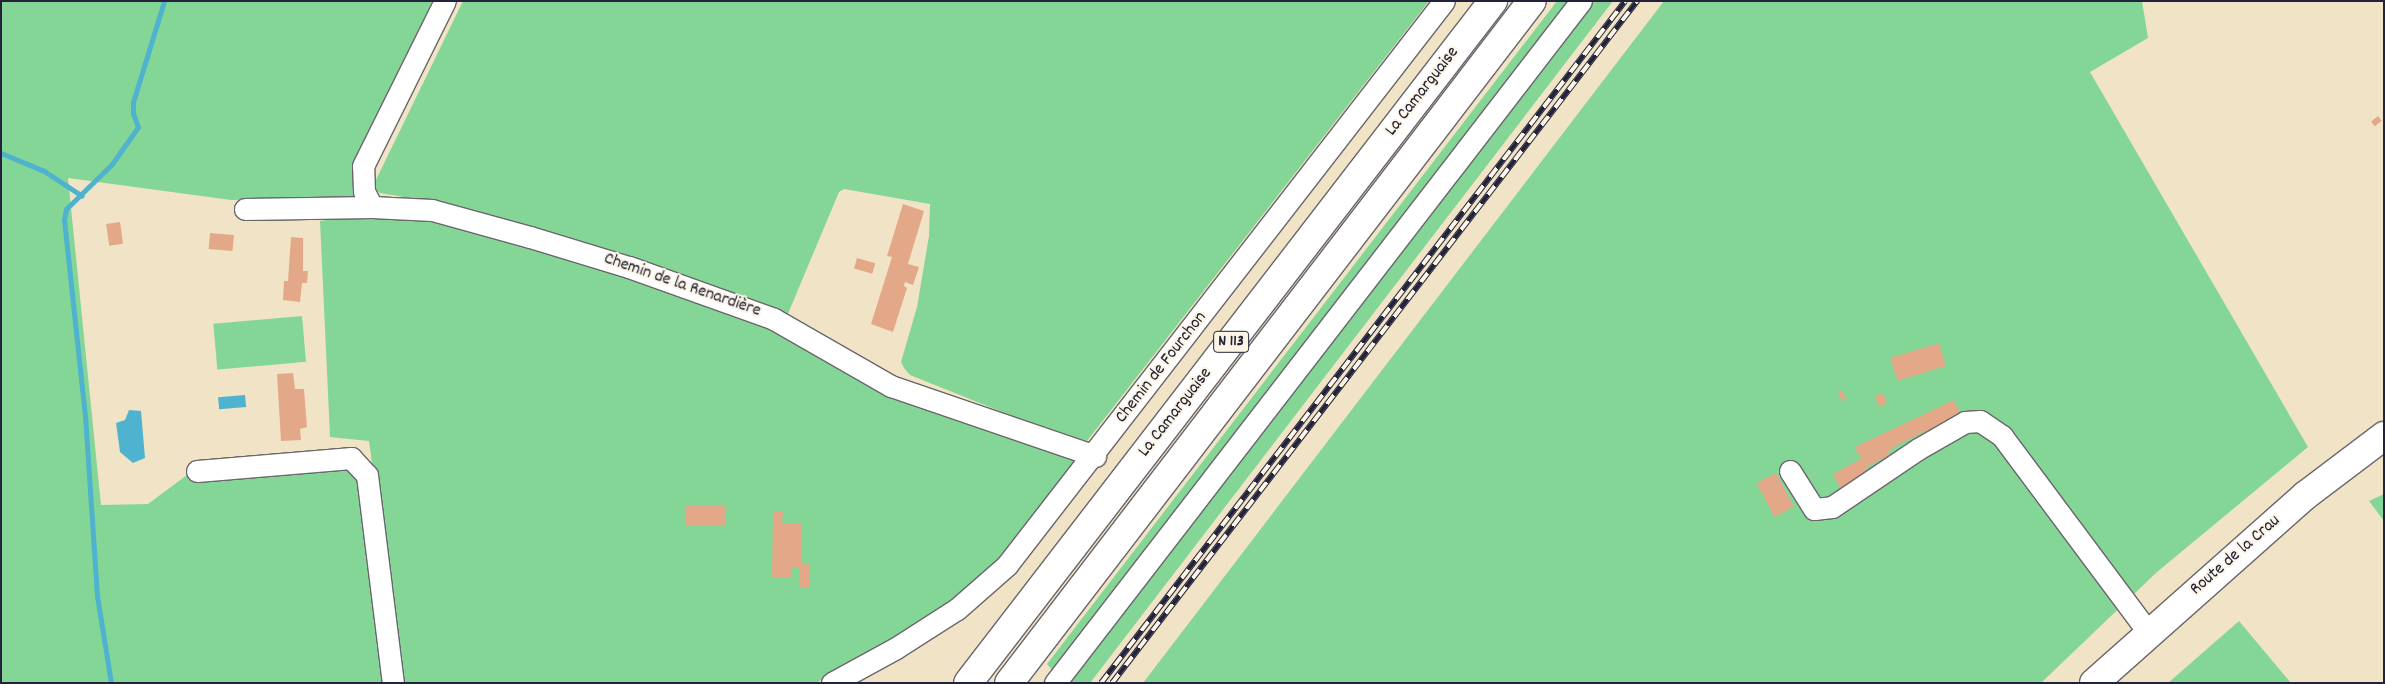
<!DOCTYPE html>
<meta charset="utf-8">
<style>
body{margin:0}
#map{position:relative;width:2385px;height:684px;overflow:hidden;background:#f1e4c6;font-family:Dekko,sans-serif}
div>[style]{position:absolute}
.green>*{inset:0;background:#84d697;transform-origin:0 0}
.water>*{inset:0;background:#4fb2ce;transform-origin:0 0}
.stream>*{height:5px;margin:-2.5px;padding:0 2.5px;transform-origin:2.5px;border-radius:2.5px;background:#4fb2ce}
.building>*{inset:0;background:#e3a887;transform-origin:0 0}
.roads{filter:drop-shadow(1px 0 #6a666c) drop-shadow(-1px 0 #6a666c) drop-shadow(0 1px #6a666c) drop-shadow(0 -1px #6a666c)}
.minor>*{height:21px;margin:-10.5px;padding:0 10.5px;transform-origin:10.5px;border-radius:10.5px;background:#fff}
.major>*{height:28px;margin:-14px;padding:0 14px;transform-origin:14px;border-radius:14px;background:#fff}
.highway>*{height:28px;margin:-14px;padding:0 14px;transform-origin:14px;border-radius:14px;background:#fff}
.rail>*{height:5.5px;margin-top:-2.75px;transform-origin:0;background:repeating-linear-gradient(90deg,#fcf5e5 0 11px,#22223b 0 22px);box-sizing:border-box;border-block:1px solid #22223b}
span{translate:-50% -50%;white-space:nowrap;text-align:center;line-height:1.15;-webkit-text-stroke:4px #fcf5e5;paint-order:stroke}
.shield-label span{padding:1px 4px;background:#fcf5e5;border:1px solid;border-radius:4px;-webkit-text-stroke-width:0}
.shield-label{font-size:16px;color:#22223b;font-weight:700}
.street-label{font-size:18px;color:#22223b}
.frame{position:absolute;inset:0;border:2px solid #22223b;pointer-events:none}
</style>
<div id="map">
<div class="green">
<div style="clip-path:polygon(1px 1px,432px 1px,355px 199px,231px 200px,68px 178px,101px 505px,148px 504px,187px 475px,356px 463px,384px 683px,1px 683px)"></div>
<div style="clip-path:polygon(463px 1px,1429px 1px,1087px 441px,1007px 414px,910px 375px,904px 368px,901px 362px,917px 307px,929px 236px,930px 204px,844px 189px,839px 192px,787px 316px,451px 205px,380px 193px,372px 188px)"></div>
<div style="clip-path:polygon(1557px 1px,1613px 1px,1090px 683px,1042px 683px,1052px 670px,1047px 664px)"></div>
<div style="clip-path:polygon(1664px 1px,2142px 1px,2148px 38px,2090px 72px,2308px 447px,2157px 572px,2041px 683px,1143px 683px)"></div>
<div style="clip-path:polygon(389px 211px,537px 244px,766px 326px,1079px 458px,1025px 531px,958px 600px,816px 683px,401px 683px,369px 441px,330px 437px,320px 221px)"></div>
<div style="left:302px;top:316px;width:46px;height:89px;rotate:85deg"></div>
<div style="clip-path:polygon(2384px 494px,2384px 521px,2369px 501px)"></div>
<div style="clip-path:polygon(2239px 621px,2291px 683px,2168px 683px)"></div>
</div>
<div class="water">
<div style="left:245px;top:395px;width:12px;height:27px;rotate:85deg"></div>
<div style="clip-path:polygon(129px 410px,141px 411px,145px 458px,133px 463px,120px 452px,116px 423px,125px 420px)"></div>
</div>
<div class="stream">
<div style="left:1px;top:153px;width:47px;rotate:22.7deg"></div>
<div style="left:44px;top:171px;width:45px;rotate:33.3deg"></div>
<div style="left:111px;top:683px;width:88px;rotate:-99.1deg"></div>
<div style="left:97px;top:596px;width:180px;rotate:-93.8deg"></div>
<div style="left:85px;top:416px;width:197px;rotate:-96.1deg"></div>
<div style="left:64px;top:220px;width:11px;rotate:-80deg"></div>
<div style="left:66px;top:209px;width:64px;rotate:-44.4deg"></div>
<div style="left:112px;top:164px;width:45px;rotate:-54.9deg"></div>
<div style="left:138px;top:127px;width:15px;rotate:-110deg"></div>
<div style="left:133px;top:113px;width:11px;rotate:-90deg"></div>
<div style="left:133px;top:102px;width:106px;rotate:-72.9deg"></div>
</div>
<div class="building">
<div style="left:2378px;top:116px;width:6px;height:9px;rotate:51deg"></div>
<div style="clip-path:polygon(903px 204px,924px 211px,908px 264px,919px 267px,913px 285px,905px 282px,904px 286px,907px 288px,893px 332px,871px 324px,892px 257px,887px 256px)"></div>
<div style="left:120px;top:222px;width:22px;height:14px;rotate:82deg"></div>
<div style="left:210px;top:233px;width:24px;height:16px;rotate:5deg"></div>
<div style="clip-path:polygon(291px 237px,303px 238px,303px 271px,308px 271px,307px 283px,302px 283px,300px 302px,283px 300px,284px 281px,288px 281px)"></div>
<div style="left:857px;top:258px;width:19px;height:11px;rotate:16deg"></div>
<div style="left:1939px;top:343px;width:24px;height:51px;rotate:73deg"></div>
<div style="clip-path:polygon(293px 373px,295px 389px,304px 389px,307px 427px,300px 429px,301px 440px,281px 441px,277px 374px)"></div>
<div style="clip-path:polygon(1842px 390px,1846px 399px,1842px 401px,1838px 393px)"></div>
<div style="left:1883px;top:393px;width:11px;height:9px;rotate:68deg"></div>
<div style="clip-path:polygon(1954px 400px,1960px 413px,1954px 418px,1899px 444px,1888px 452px,1890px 455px,1866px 467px,1871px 475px,1842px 491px,1833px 474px,1861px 459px,1855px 447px)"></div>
<div style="left:1776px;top:473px;width:38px;height:22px;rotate:62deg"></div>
<div style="left:725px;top:505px;width:20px;height:39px;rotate:90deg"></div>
<div style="clip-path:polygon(773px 512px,783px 512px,782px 524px,802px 524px,801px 564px,810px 564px,810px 587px,799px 587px,800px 567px,792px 567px,791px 577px,772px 577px)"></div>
</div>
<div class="roads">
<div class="minor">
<div style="left:372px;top:207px;width:18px;rotate:-117deg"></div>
<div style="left:364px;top:191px;width:25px;rotate:-92deg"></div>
<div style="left:363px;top:166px;width:184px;rotate:-63.6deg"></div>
<div style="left:245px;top:209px;width:127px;rotate:-0.9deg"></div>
<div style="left:372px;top:207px;width:60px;rotate:2.9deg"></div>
<div style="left:432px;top:210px;width:102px;rotate:15.4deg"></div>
<div style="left:530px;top:237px;width:103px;rotate:16.9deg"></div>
<div style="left:629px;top:267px;width:154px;rotate:19.7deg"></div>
<div style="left:774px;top:319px;width:135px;rotate:29.8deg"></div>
<div style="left:891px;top:386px;width:216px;rotate:18.9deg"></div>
<div style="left:197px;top:471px;width:155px;rotate:-4.8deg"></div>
<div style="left:351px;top:458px;width:23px;rotate:47deg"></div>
<div style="left:367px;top:475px;width:210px;rotate:82.9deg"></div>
<div style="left:1790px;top:471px;width:45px;rotate:57.7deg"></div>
<div style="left:1814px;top:509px;width:18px;rotate:-6deg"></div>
<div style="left:1832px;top:507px;width:104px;rotate:-34deg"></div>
<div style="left:1918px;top:449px;width:54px;rotate:-29.9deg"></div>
<div style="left:1965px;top:422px;width:15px;rotate:-4deg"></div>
<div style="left:1980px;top:421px;width:27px;rotate:34deg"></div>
<div style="left:2002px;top:436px;width:246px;rotate:53.3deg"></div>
<div style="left:832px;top:683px;width:73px;rotate:-28.7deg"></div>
<div style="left:896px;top:648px;width:72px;rotate:-32.6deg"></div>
<div style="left:957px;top:609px;width:67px;rotate:-41.3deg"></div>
<div style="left:1007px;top:565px;width:713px;rotate:-52.23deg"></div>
<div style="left:1055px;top:683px;width:861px;rotate:-52.36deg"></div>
</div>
<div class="major">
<div style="left:2094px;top:683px;width:283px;rotate:-41.6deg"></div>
<div style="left:2306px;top:495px;width:98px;rotate:-37.1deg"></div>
</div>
<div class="highway">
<div style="left:968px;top:683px;width:861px;rotate:-52.41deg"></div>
<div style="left:1009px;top:683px;width:859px;rotate:-52.52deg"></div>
</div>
</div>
<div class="rail">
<div style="left:1101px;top:683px;width:860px;rotate:-52.46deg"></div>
<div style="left:1112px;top:683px;width:861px;rotate:-52.41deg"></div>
</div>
<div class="shield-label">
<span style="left:1231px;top:342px">N 113</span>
</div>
<div class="street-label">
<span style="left:1423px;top:92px;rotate:-52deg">La Camarguaise</span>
<span style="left:682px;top:286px;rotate:19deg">Chemin de la Renardière</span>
<span style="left:1162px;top:368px;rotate:-52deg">Chemin de Fourchon</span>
<span style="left:1176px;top:413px;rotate:-52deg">La Camarguaise</span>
<span style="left:2236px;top:556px;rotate:-41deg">Route de la Crau</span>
</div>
<div class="frame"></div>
</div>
